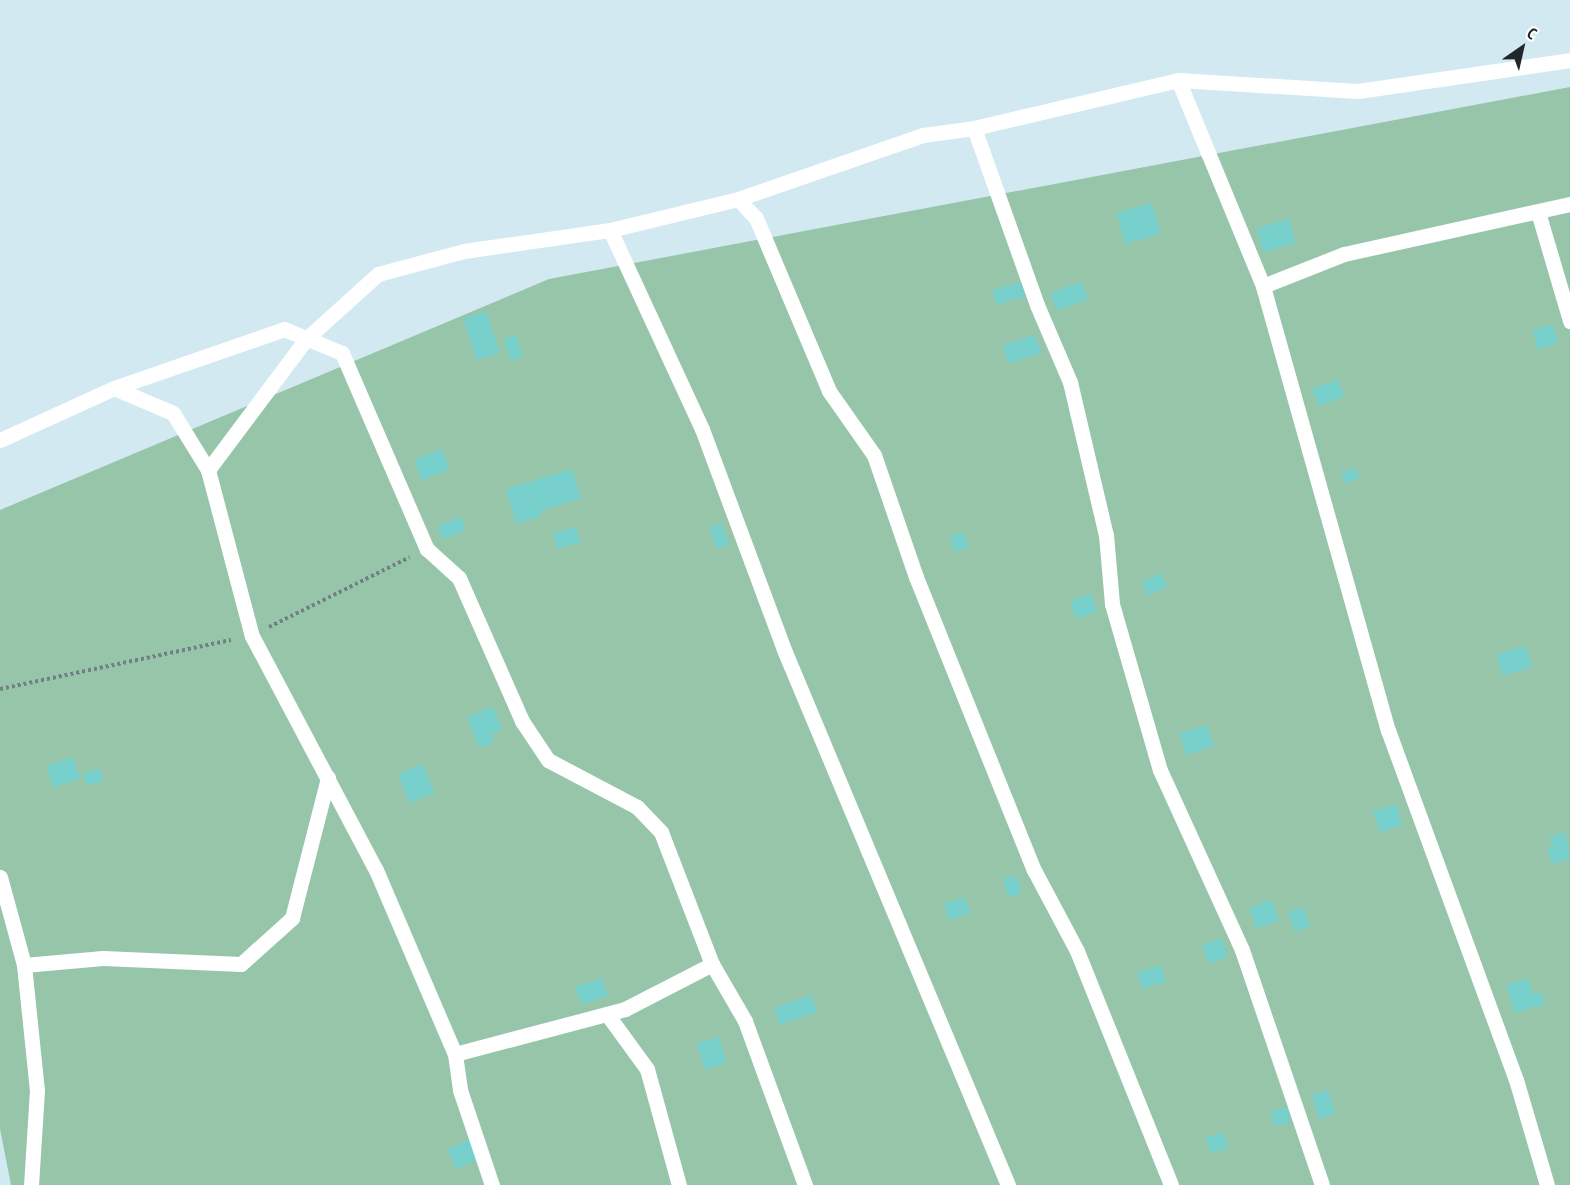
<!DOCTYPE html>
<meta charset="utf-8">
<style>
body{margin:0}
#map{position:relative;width:1570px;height:1185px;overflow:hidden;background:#d3e9f2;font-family:"PT Sans Narrow",sans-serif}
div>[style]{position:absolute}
.green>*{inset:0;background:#96c5aa}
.building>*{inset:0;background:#76cfcb;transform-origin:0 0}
.path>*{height:4px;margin-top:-2px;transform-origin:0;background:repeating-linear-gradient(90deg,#728086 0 3px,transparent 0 6px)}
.lane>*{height:15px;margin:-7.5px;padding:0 7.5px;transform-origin:7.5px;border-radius:7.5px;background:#fff}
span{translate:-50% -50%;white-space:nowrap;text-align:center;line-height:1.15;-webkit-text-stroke:5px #fff;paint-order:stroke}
.north{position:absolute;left:1492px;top:18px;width:60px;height:60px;-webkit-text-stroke:4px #fff;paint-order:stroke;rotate:34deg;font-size:16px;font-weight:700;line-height:24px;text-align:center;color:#1f272b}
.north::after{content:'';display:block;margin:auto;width:21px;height:27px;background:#1f272b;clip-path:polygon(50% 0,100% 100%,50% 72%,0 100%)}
</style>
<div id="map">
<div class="green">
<div style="clip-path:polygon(1570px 87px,1570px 1185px,11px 1185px,0 1129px,0 510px,549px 279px)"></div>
</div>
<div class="building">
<div style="left:1152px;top:203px;width:32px;height:37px;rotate:74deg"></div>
<div style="left:1289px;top:219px;width:25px;height:34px;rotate:74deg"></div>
<div style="left:1021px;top:282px;width:15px;height:30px;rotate:74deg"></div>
<div style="left:1082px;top:282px;width:19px;height:33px;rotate:72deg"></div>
<div style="left:486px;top:311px;width:44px;height:24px;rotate:72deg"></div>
<div style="left:1552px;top:324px;width:20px;height:21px;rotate:72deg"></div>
<div style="left:516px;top:335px;width:23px;height:13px;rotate:72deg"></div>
<div style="left:1035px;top:335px;width:19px;height:34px;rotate:72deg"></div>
<div style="left:1338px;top:380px;width:18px;height:27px;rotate:71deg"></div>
<div style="left:442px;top:449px;width:22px;height:30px;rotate:69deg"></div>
<div style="left:1356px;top:468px;width:11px;height:15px;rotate:75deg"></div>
<div style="clip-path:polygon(572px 469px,581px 498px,540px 511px,541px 516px,516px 524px,506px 489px)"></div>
<div style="left:461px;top:517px;width:14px;height:25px;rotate:69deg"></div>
<div style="left:722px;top:523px;width:23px;height:13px;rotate:72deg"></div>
<div style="left:576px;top:527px;width:16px;height:24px;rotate:75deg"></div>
<div style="left:964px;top:532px;width:16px;height:15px;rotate:72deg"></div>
<div style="left:1160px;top:573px;width:15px;height:21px;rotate:62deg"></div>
<div style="left:1091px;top:594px;width:19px;height:22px;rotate:72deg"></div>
<div style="left:1526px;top:646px;width:22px;height:31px;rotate:74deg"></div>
<div style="clip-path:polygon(493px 707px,502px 730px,491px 735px,494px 742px,479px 748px,467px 717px)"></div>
<div style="left:1207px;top:725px;width:22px;height:29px;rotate:72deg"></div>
<div style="left:73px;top:757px;width:23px;height:28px;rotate:72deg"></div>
<div style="left:423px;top:764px;width:31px;height:27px;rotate:68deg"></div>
<div style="left:100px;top:769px;width:13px;height:17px;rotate:77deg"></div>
<div style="left:1396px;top:804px;width:22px;height:24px;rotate:72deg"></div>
<div style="clip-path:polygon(1565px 832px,1570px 858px,1552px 864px,1547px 848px,1553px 846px,1550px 837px)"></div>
<div style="left:1016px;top:875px;width:19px;height:14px;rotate:72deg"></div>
<div style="left:965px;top:897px;width:17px;height:22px;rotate:73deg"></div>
<div style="left:1272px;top:900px;width:22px;height:24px;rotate:72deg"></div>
<div style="left:1304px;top:907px;width:20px;height:17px;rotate:72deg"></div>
<div style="left:1221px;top:938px;width:20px;height:20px;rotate:70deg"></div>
<div style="left:1161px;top:965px;width:17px;height:25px;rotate:73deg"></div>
<div style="left:602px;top:978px;width:19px;height:28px;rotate:72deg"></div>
<div style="clip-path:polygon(1528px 978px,1533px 995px,1541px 992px,1545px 1004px,1515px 1013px,1506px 985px)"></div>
<div style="left:811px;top:995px;width:18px;height:39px;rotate:71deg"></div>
<div style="left:719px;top:1037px;width:27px;height:23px;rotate:73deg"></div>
<div style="left:1328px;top:1090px;width:25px;height:17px;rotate:72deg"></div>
<div style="left:1287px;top:1107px;width:16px;height:17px;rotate:75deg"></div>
<div style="left:1223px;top:1132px;width:17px;height:18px;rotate:73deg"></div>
<div style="left:470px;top:1139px;width:22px;height:25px;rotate:66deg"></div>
</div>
<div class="path">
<div style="left:269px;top:627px;width:157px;rotate:-26.4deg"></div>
<div style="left:0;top:689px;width:236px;rotate:-12deg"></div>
</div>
<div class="lane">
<div style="left:974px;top:128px;width:188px;rotate:70.4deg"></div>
<div style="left:1037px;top:305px;width:84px;rotate:66.8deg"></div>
<div style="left:1070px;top:382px;width:157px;rotate:76.8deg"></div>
<div style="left:1106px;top:535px;width:69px;rotate:85deg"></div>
<div style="left:1112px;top:604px;width:173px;rotate:73.9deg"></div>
<div style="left:1160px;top:770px;width:198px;rotate:65.5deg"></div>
<div style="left:1242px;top:950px;width:248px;rotate:71.2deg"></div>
<div style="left:738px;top:199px;width:26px;rotate:47deg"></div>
<div style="left:756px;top:218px;width:188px;rotate:67.1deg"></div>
<div style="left:829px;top:391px;width:78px;rotate:54.9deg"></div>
<div style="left:874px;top:455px;width:129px;rotate:71deg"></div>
<div style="left:916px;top:577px;width:316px;rotate:68.1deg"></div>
<div style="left:1034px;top:870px;width:92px;rotate:62deg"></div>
<div style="left:1077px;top:951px;width:252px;rotate:68.1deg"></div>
<div style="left:1538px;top:212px;width:114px;rotate:73.6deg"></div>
<div style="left:610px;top:230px;width:219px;rotate:65.2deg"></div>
<div style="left:702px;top:429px;width:238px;rotate:69.6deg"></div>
<div style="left:785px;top:652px;width:578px;rotate:67.3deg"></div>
<div style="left:1263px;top:286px;width:87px;rotate:-21.6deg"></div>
<div style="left:1344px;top:254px;width:231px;rotate:-12.5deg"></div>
<div style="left:114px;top:388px;width:64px;rotate:23deg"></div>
<div style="left:173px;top:413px;width:67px;rotate:58.4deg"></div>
<div style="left:208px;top:470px;width:164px;rotate:-53.2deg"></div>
<div style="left:306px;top:339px;width:97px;rotate:-42.1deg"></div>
<div style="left:378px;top:274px;width:89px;rotate:-15deg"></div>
<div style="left:464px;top:251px;width:148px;rotate:-8.2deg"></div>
<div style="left:610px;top:230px;width:132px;rotate:-13.6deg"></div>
<div style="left:738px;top:199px;width:196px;rotate:-19.1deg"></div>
<div style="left:923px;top:135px;width:51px;rotate:-7.8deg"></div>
<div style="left:974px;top:128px;width:210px;rotate:-13.2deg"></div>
<div style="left:0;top:440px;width:125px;rotate:-24.5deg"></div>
<div style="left:114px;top:388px;width:180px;rotate:-19.1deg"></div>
<div style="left:284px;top:329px;width:63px;rotate:22.5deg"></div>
<div style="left:342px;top:353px;width:214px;rotate:66.6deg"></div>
<div style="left:427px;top:549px;width:43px;rotate:42.2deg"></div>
<div style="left:459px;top:578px;width:156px;rotate:66.2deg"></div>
<div style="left:522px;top:721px;width:47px;rotate:56.3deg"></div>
<div style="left:548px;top:760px;width:101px;rotate:27.8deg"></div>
<div style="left:637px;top:807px;width:35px;rotate:46deg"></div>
<div style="left:661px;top:832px;width:142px;rotate:68.9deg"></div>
<div style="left:712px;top:964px;width:66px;rotate:59.9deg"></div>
<div style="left:745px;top:1021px;width:175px;rotate:69.9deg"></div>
<div style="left:208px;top:470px;width:172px;rotate:75.2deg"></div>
<div style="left:252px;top:636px;width:265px;rotate:62.1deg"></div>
<div style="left:376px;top:870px;width:200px;rotate:66.8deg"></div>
<div style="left:455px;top:1054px;width:176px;rotate:-14.8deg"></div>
<div style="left:625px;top:1009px;width:98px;rotate:-27.3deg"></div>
<div style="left:0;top:877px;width:91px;rotate:74.7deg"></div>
<div style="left:24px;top:965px;width:126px;rotate:84.1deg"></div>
<div style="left:37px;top:1090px;width:95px;rotate:93.6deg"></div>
<div style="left:24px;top:965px;width:79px;rotate:-5.1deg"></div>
<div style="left:103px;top:958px;width:138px;rotate:2.5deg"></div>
<div style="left:241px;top:964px;width:69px;rotate:-42deg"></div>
<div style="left:292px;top:918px;width:145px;rotate:-75.6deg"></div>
<div style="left:607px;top:1014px;width:68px;rotate:54deg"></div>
<div style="left:647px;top:1069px;width:120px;rotate:74.6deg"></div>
<div style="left:455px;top:1054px;width:36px;rotate:82deg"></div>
<div style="left:460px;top:1090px;width:100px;rotate:71.4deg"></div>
<div style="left:1547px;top:1185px;width:109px;rotate:-106.4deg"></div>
<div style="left:1516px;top:1080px;width:372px;rotate:-110.1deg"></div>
<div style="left:1388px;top:731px;width:462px;rotate:-105.7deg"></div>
<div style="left:1263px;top:286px;width:223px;rotate:-112.4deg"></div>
<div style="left:1178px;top:80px;width:180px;rotate:3.5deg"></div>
<div style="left:1358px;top:91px;width:214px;rotate:-8.3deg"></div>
</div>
<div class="north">С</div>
</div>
